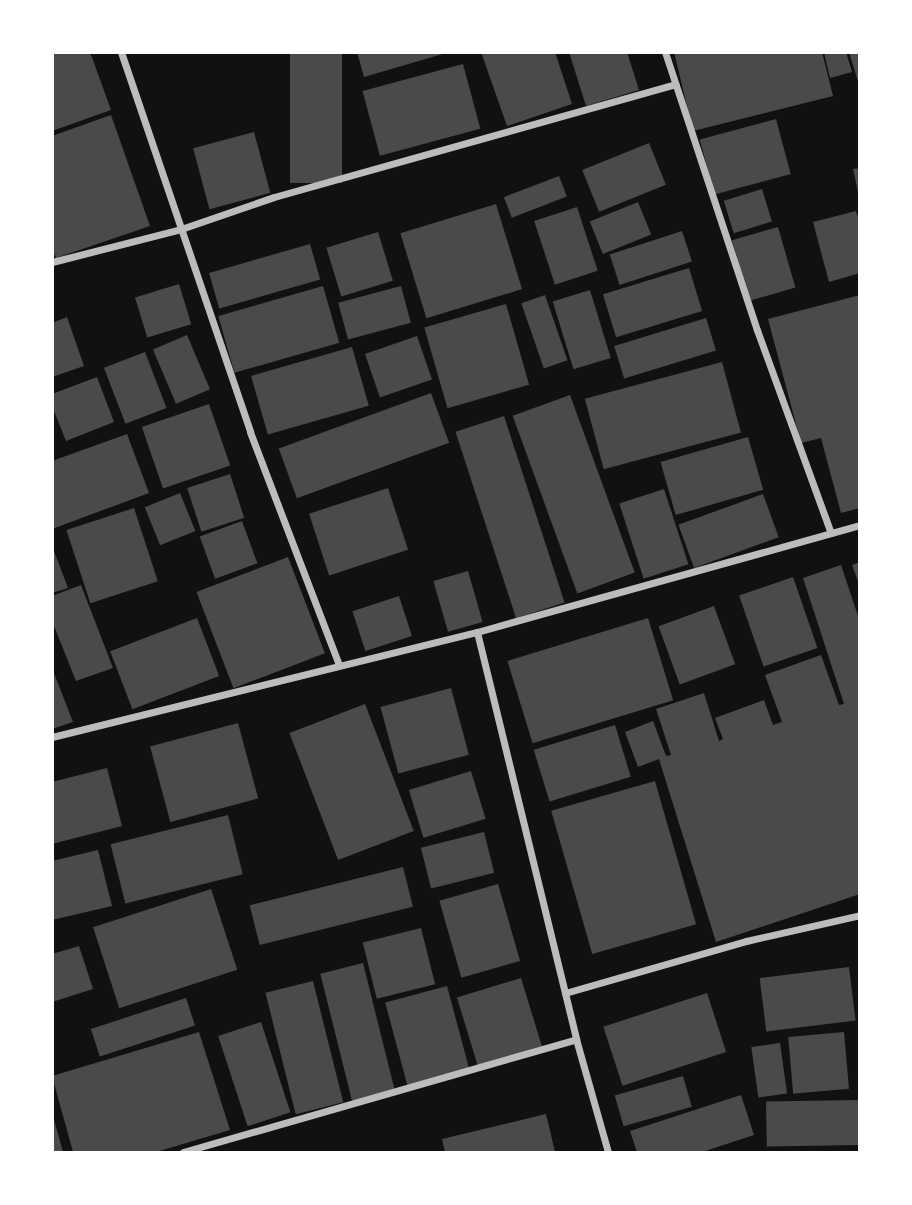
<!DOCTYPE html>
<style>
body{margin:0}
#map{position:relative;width:912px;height:1205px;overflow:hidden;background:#111;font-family:"Noto Sans",sans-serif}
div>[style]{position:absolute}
.building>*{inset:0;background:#4a4a4a;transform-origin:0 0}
.minor>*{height:7px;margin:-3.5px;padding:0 3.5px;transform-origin:3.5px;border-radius:3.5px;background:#bcbcbc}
span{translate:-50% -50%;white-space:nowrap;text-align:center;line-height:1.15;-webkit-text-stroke:7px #fff;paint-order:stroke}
.frame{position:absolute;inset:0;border:54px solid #fff;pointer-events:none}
</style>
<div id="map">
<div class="building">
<div style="clip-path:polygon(52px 52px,90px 52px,111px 110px,52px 131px)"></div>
<div style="left:290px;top:52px;width:52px;height:131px"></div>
<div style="clip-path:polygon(357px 52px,446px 52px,446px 53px,364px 77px)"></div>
<div style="clip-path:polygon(481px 52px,555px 52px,572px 104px,507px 126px)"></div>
<div style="clip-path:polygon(569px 52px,627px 52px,639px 90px,586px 106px)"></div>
<div style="clip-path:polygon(674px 52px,822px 52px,833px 96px,693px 131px)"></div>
<div style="clip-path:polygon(824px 52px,846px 52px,852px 72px,830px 78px)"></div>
<div style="clip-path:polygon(849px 52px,860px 52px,860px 85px,859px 85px)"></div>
<div style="left:463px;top:64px;width:67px;height:104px;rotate:75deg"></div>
<div style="clip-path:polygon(111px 115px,150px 226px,56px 258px,52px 249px,52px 136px)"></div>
<div style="left:776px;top:119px;width:57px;height:79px;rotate:75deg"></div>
<div style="left:254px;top:132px;width:63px;height:63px;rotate:75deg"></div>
<div style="left:649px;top:143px;width:45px;height:72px;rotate:68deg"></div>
<div style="clip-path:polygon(860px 168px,860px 192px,858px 192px,853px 169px)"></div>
<div style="left:559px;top:176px;width:22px;height:59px;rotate:69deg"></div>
<div style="left:762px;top:189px;width:34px;height:40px;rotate:73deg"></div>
<div style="left:638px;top:202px;width:35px;height:52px;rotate:68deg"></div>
<div style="left:496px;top:204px;width:89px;height:100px;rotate:73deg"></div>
<div style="left:577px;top:207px;width:67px;height:45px;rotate:72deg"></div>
<div style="clip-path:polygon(856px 211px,860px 223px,860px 273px,829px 282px,813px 222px)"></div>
<div style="left:778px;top:227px;width:63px;height:48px;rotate:74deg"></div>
<div style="left:682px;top:231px;width:32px;height:76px;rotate:72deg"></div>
<div style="left:378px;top:232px;width:51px;height:54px;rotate:73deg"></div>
<div style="left:310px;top:244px;width:37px;height:105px;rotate:74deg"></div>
<div style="left:689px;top:268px;width:45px;height:90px;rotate:73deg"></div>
<div style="left:179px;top:284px;width:42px;height:46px;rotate:73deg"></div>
<div style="left:323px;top:286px;width:59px;height:109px;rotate:74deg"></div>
<div style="left:401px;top:286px;width:38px;height:65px;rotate:75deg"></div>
<div style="left:590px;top:290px;width:71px;height:39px;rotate:73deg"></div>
<div style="left:545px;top:295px;width:69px;height:25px;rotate:71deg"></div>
<div style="clip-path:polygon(860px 295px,860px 508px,841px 513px,821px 438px,801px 443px,768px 319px)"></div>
<div style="left:506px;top:304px;width:84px;height:85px;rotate:74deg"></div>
<div style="clip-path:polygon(67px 317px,84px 366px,52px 377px,52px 323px)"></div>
<div style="left:706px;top:318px;width:34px;height:96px;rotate:73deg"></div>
<div style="left:187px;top:335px;width:59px;height:37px;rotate:67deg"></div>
<div style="left:417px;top:336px;width:46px;height:55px;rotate:71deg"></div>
<div style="left:352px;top:347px;width:61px;height:105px;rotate:74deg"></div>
<div style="left:145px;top:352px;width:60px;height:44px;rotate:69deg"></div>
<div style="left:722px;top:362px;width:73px;height:142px;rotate:75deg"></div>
<div style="clip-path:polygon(97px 377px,114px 422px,66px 441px,52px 406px,52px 394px)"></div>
<div style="left:431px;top:393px;width:53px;height:162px;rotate:70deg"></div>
<div style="left:570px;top:395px;width:189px;height:61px;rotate:70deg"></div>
<div style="left:209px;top:404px;width:65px;height:71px;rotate:71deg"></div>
<div style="left:504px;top:416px;width:196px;height:51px;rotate:72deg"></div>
<div style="clip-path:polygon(127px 434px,149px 493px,52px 529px,52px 461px)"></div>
<div style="left:748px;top:437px;width:55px;height:91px;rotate:74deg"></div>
<div style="left:230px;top:474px;width:46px;height:45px;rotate:72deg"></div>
<div style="left:388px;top:488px;width:65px;height:83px;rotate:72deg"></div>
<div style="left:664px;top:489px;width:79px;height:47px;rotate:72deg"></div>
<div style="left:180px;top:493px;width:41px;height:38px;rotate:68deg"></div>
<div style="left:763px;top:494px;width:46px;height:90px;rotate:70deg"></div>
<div style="left:134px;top:508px;width:77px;height:71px;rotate:72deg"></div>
<div style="left:242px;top:521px;width:45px;height:45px;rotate:70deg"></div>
<div style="clip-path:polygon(52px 546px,68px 588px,52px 593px)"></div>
<div style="left:288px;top:557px;width:103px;height:98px;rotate:69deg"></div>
<div style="clip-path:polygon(860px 562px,860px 584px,859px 584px,852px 565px)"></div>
<div style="clip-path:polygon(841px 565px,860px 622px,860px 894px,716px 942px,659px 759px,638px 767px,625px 732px,653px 721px,666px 756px,671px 755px,656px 709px,704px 693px,719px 741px,723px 739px,715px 718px,764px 700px,773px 725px,782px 722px,765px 675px,821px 655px,839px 705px,844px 704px,803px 578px)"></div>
<div style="left:468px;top:571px;width:53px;height:36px;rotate:74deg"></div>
<div style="left:793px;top:577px;width:75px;height:57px;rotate:71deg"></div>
<div style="clip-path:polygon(81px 585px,113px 668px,76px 681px,52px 621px,52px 596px)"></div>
<div style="left:399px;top:596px;width:42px;height:49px;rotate:72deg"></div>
<div style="left:714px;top:606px;width:62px;height:59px;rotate:70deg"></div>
<div style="left:197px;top:618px;width:62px;height:93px;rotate:69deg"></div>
<div style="left:648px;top:618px;width:86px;height:147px;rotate:73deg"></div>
<div style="clip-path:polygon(52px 668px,73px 722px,52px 729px)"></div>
<div style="left:451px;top:688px;width:69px;height:73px;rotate:75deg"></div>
<div style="left:365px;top:704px;width:136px;height:81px;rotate:69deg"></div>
<div style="left:238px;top:723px;width:78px;height:91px;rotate:75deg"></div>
<div style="left:615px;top:725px;width:54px;height:85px;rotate:73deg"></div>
<div style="clip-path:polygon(107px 768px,122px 826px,52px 844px,52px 782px)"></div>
<div style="left:471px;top:771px;width:50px;height:65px;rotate:73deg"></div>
<div style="left:655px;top:781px;width:149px;height:108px;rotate:74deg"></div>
<div style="left:228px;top:815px;width:61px;height:121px;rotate:76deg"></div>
<div style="left:484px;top:832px;width:42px;height:65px;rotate:76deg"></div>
<div style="clip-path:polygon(98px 850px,112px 906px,52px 920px,52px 861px)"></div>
<div style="left:403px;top:867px;width:41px;height:158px;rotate:76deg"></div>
<div style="left:498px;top:884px;width:80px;height:61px;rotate:74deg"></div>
<div style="left:211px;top:889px;width:85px;height:124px;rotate:72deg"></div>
<div style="left:421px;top:928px;width:58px;height:60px;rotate:76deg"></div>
<div style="clip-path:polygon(79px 946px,93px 989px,52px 1002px,52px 954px)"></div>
<div style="left:363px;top:963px;width:132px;height:44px;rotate:76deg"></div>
<div style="left:849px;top:967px;width:54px;height:90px;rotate:83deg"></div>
<div style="left:521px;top:978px;width:71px;height:67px;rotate:73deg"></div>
<div style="left:313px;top:981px;width:125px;height:49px;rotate:76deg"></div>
<div style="left:447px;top:986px;width:87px;height:64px;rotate:75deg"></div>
<div style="left:707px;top:993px;width:62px;height:109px;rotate:72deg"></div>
<div style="left:186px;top:998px;width:29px;height:100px;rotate:72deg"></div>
<div style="left:261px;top:1022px;width:95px;height:45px;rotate:72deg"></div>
<div style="clip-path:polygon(199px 1032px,230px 1130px,156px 1152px,73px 1152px,52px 1076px)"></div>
<div style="left:844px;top:1032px;width:57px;height:56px;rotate:85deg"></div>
<div style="left:780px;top:1043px;width:51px;height:29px;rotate:82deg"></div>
<div style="left:683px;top:1076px;width:32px;height:71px;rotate:74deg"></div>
<div style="clip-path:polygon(741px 1095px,754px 1135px,702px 1152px,637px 1152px,630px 1131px)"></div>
<div style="left:859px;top:1100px;width:45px;height:93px;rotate:89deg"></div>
<div style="clip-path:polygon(546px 1114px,555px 1152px,445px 1152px,442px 1139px)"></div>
<div style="clip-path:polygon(52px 1116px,53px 1116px,63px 1152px,52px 1152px)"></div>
</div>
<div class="minor">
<div style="left:121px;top:52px;width:401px;rotate:71.2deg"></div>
<div style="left:250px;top:432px;width:249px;rotate:69.1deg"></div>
<div style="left:665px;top:52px;width:293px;rotate:71.7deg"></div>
<div style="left:757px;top:330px;width:216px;rotate:70deg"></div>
<div style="left:52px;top:262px;width:133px;rotate:-14.3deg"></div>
<div style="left:181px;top:229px;width:98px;rotate:-19deg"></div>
<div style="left:274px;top:197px;width:417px;rotate:-15.7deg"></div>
<div style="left:477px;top:632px;width:419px;rotate:76.3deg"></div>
<div style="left:576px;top:1039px;width:117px;rotate:74.2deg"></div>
<div style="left:52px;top:737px;width:438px;rotate:-13.9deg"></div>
<div style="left:477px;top:632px;width:398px;rotate:-15.6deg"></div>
<div style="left:565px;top:993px;width:188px;rotate:-16deg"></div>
<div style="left:746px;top:941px;width:117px;rotate:-12.8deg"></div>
<div style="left:183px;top:1152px;width:409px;rotate:-16deg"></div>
</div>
<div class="frame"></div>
</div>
